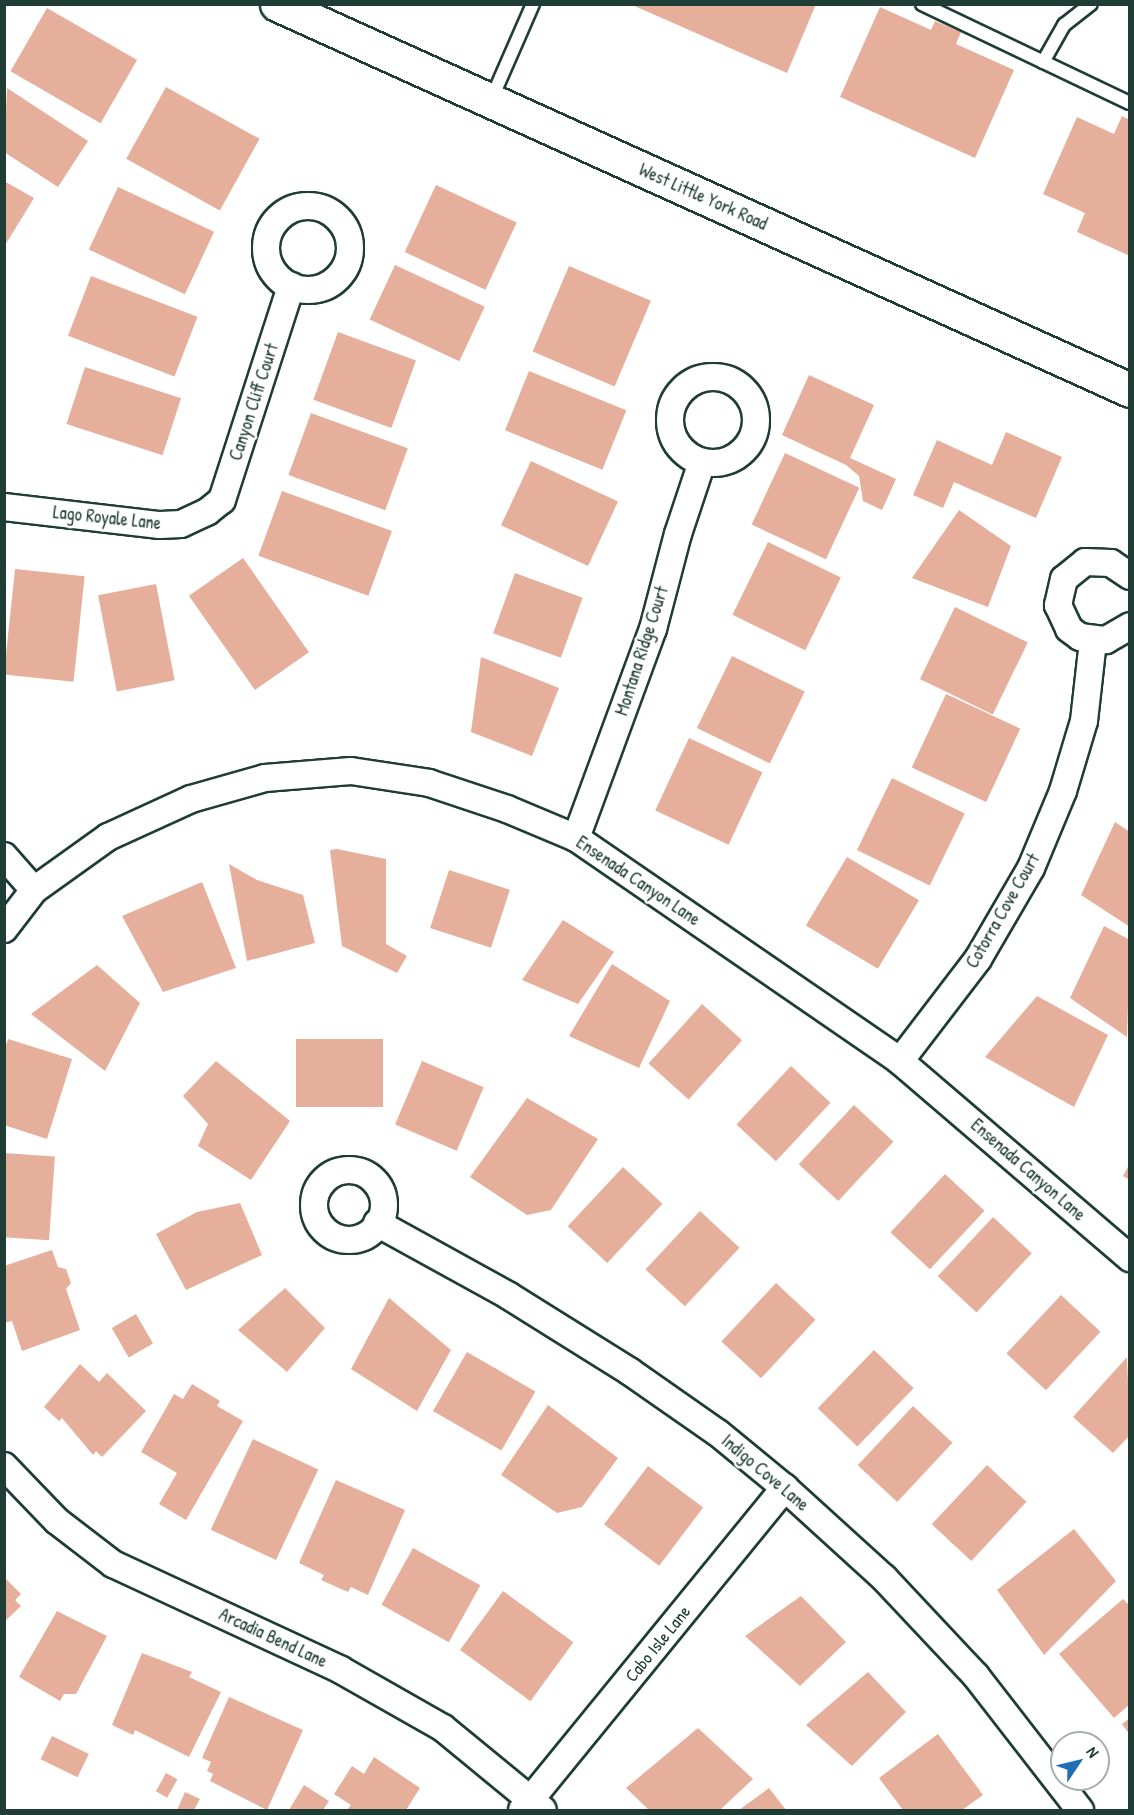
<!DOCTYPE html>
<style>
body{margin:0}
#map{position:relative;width:1134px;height:1815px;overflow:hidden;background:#fff;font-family:"Patrick Hand",sans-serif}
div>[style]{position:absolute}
.building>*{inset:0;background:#e6af9c;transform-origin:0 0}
.roads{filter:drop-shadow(2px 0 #1f3d34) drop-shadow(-2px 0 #1f3d34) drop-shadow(0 2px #1f3d34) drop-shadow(0 -2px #1f3d34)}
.lane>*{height:12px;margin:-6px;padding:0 6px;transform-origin:6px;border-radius:6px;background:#fff}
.street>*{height:26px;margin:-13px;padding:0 13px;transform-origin:13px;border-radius:13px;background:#fff}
.street>.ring{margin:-13px;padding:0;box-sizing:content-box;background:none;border:26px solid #fff;border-radius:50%}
.secondary>*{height:33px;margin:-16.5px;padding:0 16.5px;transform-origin:16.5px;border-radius:16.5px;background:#fff}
span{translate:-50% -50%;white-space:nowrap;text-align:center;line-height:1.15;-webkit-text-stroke:5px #fff;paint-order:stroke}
.street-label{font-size:18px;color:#1f3d34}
.frame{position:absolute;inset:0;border:6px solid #1f3d34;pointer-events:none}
.north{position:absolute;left:1050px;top:1731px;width:60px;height:60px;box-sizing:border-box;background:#fff;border:2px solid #a5b1ae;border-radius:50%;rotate:55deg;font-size:16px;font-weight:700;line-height:24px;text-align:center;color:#1f3d34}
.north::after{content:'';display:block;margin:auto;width:21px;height:27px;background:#1f6fb2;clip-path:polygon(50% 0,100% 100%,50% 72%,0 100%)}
</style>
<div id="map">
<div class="building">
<div style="clip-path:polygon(630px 4px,816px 4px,787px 73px)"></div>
<div style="clip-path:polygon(880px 7px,931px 30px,935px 21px,961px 32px,956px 44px,1014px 70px,975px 158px,840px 97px)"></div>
<div style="left:47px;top:8px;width:104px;height:73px;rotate:30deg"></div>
<div style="left:166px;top:87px;width:107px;height:82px;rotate:29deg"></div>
<div style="clip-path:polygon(7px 88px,88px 141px,58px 187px,4px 152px)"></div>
<div style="clip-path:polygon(1122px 116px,1130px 120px,1130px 256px,1077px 232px,1085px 213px,1043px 194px,1077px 117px,1114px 134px)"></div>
<div style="clip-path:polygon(4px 181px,34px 198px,4px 247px)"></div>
<div style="left:436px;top:185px;width:89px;height:74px;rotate:25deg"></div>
<div style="left:118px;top:187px;width:106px;height:69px;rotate:25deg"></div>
<div style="left:395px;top:265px;width:99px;height:60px;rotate:25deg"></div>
<div style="left:569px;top:266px;width:89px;height:93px;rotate:23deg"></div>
<div style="left:91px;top:276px;width:114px;height:64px;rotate:21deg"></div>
<div style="left:338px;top:332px;width:83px;height:72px;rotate:20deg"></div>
<div style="left:85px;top:367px;width:101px;height:60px;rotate:18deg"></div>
<div style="left:529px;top:371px;width:105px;height:64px;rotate:22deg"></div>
<div style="clip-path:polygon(809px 375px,874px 405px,850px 458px,896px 479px,882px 510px,863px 501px,859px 476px,846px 465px,782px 435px)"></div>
<div style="left:311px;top:413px;width:103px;height:66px;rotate:20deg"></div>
<div style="clip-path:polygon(1006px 432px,1062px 457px,1036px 518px,954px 482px,943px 508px,913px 495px,937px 440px,992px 465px)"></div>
<div style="left:785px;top:453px;width:82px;height:79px;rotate:25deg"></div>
<div style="left:531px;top:461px;width:96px;height:71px;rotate:25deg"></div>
<div style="left:282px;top:491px;width:117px;height:69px;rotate:20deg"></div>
<div style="clip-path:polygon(959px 510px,1011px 546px,988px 607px,912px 578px)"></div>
<div style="left:768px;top:542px;width:81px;height:81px;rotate:26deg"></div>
<div style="left:243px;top:558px;width:115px;height:66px;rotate:55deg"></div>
<div style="left:15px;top:569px;width:70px;height:106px;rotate:6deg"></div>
<div style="left:515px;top:573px;width:72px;height:64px;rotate:20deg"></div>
<div style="left:156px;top:584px;width:98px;height:59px;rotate:79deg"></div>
<div style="left:955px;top:607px;width:81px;height:80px;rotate:26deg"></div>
<div style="left:732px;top:656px;width:81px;height:80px;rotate:26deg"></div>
<div style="clip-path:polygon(481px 657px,559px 688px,532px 756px,471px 732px)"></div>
<div style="left:946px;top:694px;width:82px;height:81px;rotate:25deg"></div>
<div style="left:689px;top:738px;width:81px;height:80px;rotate:25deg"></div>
<div style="left:892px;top:778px;width:81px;height:80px;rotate:26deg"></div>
<div style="clip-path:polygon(1115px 822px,1130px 832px,1130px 927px,1081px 895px)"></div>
<div style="clip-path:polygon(337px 849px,386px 859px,386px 944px,407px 956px,397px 973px,342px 946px,330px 850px)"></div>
<div style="left:847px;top:857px;width:84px;height:80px;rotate:31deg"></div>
<div style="clip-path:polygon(229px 864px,257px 880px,303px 895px,315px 943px,247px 961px)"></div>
<div style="left:449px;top:870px;width:64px;height:61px;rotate:18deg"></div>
<div style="clip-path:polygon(202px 882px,236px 968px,163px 992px,122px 916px)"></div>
<div style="clip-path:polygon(563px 920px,614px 952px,578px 1004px,522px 980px)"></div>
<div style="clip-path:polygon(1104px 926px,1130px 940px,1127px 1037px,1070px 998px)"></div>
<div style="clip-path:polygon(612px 964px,670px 1001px,639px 1068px,569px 1036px)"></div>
<div style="clip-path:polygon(97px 965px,140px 1003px,105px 1071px,31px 1014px)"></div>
<div style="clip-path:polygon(1037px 996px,1108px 1035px,1074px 1107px,985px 1057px)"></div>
<div style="left:702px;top:1004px;width:54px;height:80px;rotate:42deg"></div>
<div style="clip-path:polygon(8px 1039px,72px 1059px,47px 1139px,4px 1125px,4px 1051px)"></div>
<div style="left:383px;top:1039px;width:68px;height:87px;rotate:90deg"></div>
<div style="clip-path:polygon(216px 1061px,290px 1121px,251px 1180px,198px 1146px,208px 1124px,183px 1096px)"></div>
<div style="left:422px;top:1061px;width:67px;height:69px;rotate:23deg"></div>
<div style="left:791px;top:1066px;width:54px;height:80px;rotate:43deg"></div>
<div style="clip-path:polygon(527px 1098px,598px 1139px,551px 1210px,527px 1215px,470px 1177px)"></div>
<div style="left:854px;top:1105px;width:54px;height:81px;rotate:43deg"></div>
<div style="left:4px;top:1153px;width:51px;height:84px;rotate:4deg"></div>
<div style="clip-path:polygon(1130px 1163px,1130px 1180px,1123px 1176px)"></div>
<div style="left:623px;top:1167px;width:54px;height:81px;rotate:43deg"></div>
<div style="left:945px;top:1174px;width:54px;height:80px;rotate:43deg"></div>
<div style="clip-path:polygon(240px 1203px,262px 1255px,186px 1290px,156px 1234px,197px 1212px)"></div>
<div style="left:700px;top:1211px;width:54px;height:80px;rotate:43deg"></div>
<div style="left:993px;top:1217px;width:53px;height:81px;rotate:43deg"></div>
<div style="clip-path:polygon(52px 1250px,58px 1267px,66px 1269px,71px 1283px,66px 1289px,80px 1330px,22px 1351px,12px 1321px,4px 1323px,4px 1266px)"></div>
<div style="left:776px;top:1283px;width:54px;height:80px;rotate:43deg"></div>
<div style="clip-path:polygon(285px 1288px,325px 1328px,287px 1372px,238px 1330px)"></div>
<div style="left:1061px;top:1295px;width:54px;height:80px;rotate:43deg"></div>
<div style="clip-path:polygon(389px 1298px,451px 1350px,417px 1411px,351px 1369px)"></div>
<div style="left:136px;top:1314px;width:34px;height:28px;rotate:60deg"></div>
<div style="left:874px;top:1350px;width:55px;height:81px;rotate:44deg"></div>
<div style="left:467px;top:1352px;width:79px;height:68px;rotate:30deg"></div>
<div style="clip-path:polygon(1127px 1357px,1130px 1435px,1113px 1453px,1073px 1417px)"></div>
<div style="clip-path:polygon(80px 1364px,99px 1382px,107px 1373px,146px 1411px,102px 1457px,96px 1451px,93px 1455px,62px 1418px,59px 1421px,44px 1407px)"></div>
<div style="clip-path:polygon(192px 1384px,220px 1401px,217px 1406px,243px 1421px,186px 1520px,159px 1504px,177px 1473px,141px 1452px,174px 1394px,183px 1399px)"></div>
<div style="clip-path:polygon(548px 1405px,618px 1458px,582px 1507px,557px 1513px,501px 1475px)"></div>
<div style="left:913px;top:1406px;width:54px;height:81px;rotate:43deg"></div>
<div style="left:253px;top:1439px;width:72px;height:100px;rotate:25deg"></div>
<div style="left:987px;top:1465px;width:54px;height:81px;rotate:43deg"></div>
<div style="left:648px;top:1466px;width:69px;height:73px;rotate:37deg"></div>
<div style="clip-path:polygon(336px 1480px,405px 1510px,368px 1595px,351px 1587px,348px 1592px,321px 1580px,324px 1575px,299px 1563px)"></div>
<div style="clip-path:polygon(1074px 1529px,1116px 1581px,1044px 1655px,997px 1590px)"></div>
<div style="left:413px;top:1548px;width:77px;height:65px;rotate:29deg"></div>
<div style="clip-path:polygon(4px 1577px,21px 1594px,15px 1600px,21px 1606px,4px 1622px)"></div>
<div style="left:503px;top:1591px;width:87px;height:73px;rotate:36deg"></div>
<div style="clip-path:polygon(801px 1596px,846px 1642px,800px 1686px,745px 1636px)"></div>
<div style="clip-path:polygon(1123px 1599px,1130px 1606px,1130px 1704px,1114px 1718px,1059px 1654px)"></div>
<div style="clip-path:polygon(57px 1611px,107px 1636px,76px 1694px,64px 1694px,60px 1701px,19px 1677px)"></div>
<div style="clip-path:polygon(142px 1653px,192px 1672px,189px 1677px,221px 1692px,189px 1757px,135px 1730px,133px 1735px,112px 1725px)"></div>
<div style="clip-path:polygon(868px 1672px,906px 1712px,852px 1766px,806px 1725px)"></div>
<div style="clip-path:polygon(229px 1697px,303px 1730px,267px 1810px,210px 1781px,213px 1774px,207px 1771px,211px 1762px,202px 1758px)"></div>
<div style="clip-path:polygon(1130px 1718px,1130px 1735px,1122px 1724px)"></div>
<div style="clip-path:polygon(698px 1728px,753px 1779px,720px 1810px,649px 1810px,626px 1788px)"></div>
<div style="clip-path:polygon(938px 1734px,983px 1795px,962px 1810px,903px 1810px,879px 1778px)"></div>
<div style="left:52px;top:1736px;width:41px;height:26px;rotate:26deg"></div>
<div style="clip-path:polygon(374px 1757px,420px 1788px,406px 1810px,347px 1810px,351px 1805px,334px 1794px,352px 1766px,364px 1774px)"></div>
<div style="left:166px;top:1773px;width:13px;height:21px;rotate:29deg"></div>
<div style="clip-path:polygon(304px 1785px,329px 1801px,323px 1810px,289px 1810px)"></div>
<div style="clip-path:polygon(769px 1788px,786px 1810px,739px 1810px)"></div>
<div style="clip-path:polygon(185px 1792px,200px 1799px,194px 1810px,177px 1810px)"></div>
</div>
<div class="roads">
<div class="lane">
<div style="left:922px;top:4px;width:230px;rotate:25.5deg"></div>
<div style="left:1043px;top:62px;width:43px;rotate:-60.4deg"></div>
<div style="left:1064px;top:25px;width:34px;rotate:-38deg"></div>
<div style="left:491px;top:100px;width:105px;rotate:-66.4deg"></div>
</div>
<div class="street">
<div class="ring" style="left:266px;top:206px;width:58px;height:58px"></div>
<div class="ring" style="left:670px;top:377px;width:60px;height:60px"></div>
<div style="left:4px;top:507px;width:157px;rotate:6.6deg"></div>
<div style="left:160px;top:525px;width:21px;rotate:-3deg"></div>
<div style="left:181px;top:524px;width:29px;rotate:-25deg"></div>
<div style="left:207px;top:512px;width:19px;rotate:-39deg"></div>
<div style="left:222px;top:500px;width:225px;rotate:-72.1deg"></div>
<div style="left:1130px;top:576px;width:23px;rotate:-146deg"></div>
<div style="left:1111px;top:563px;width:26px;rotate:-178deg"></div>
<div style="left:1085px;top:562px;width:27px;rotate:141deg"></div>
<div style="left:1064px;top:579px;width:27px;rotate:103deg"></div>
<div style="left:1058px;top:605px;width:26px;rotate:65deg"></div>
<div style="left:1069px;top:629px;width:14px;rotate:36deg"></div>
<div style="left:1080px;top:637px;width:26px;rotate:7deg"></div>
<div style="left:1106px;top:640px;width:28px;rotate:-30deg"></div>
<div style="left:576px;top:838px;width:223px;rotate:-69.8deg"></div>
<div style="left:653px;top:629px;width:98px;rotate:-75.3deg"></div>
<div style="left:678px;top:534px;width:76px;rotate:-71.6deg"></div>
<div style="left:4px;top:856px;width:45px;rotate:48.6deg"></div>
<div style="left:4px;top:929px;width:49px;rotate:-52.4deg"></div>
<div style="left:34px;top:890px;width:91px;rotate:-35.6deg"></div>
<div style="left:108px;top:837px;width:91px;rotate:-24.6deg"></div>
<div style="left:191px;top:799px;width:77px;rotate:-15.8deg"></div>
<div style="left:265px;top:778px;width:86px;rotate:-4.7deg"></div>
<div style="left:351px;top:771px;width:79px;rotate:8.7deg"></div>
<div style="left:429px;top:783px;width:82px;rotate:18.4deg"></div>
<div style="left:507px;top:809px;width:75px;rotate:22.8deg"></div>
<div style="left:576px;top:838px;width:393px;rotate:34.5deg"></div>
<div style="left:900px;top:1061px;width:303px;rotate:40.6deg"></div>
<div style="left:900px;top:1061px;width:128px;rotate:-52.6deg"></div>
<div style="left:978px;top:959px;width:105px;rotate:-59.8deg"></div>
<div style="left:1031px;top:868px;width:83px;rotate:-67.4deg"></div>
<div style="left:1063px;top:791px;width:73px;rotate:-73.3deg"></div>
<div style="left:1084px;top:721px;width:81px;rotate:-83.6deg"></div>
<div class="ring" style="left:314px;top:1170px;width:44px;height:44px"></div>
<div style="left:377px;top:1223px;width:151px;rotate:28.9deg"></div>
<div style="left:509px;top:1296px;width:142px;rotate:32deg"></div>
<div style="left:629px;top:1371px;width:108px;rotate:34.9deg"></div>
<div style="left:718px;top:1433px;width:87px;rotate:39.4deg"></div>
<div style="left:785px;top:1488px;width:134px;rotate:42.3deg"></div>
<div style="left:884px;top:1578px;width:134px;rotate:46.8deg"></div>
<div style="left:976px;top:1676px;width:170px;rotate:52.2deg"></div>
<div style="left:4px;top:1466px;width:76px;rotate:46.1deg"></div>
<div style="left:57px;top:1521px;width:71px;rotate:37.5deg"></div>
<div style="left:113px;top:1564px;width:251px;rotate:24.9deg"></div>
<div style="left:341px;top:1670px;width:117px;rotate:29.6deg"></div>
<div style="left:443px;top:1728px;width:129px;rotate:39.4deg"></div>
<div style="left:522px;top:1810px;width:416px;rotate:-50.8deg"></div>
</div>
<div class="secondary">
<div style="left:277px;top:4px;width:936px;rotate:24.35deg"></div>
</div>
</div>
<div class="street-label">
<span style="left:703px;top:197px;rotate:24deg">West Little York Road</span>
<span style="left:254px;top:402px;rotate:-72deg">Canyon Cliff Court</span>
<span style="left:107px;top:518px;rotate:6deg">Lago Royale Lane</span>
<span style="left:642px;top:651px;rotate:-72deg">Montana Ridge Court</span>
<span style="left:638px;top:881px;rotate:34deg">Ensenada Canyon Lane</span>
<span style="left:1003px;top:911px;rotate:-60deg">Cotorra Cove Court</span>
<span style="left:1028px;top:1170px;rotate:41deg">Ensenada Canyon Lane</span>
<span style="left:765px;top:1473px;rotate:40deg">Indigo Cove Lane</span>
<span style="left:273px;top:1638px;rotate:25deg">Arcadia Bend Lane</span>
<span style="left:658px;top:1644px;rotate:-51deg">Cabo Isle Lane</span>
</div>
<div class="frame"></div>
<div class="north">N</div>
</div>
